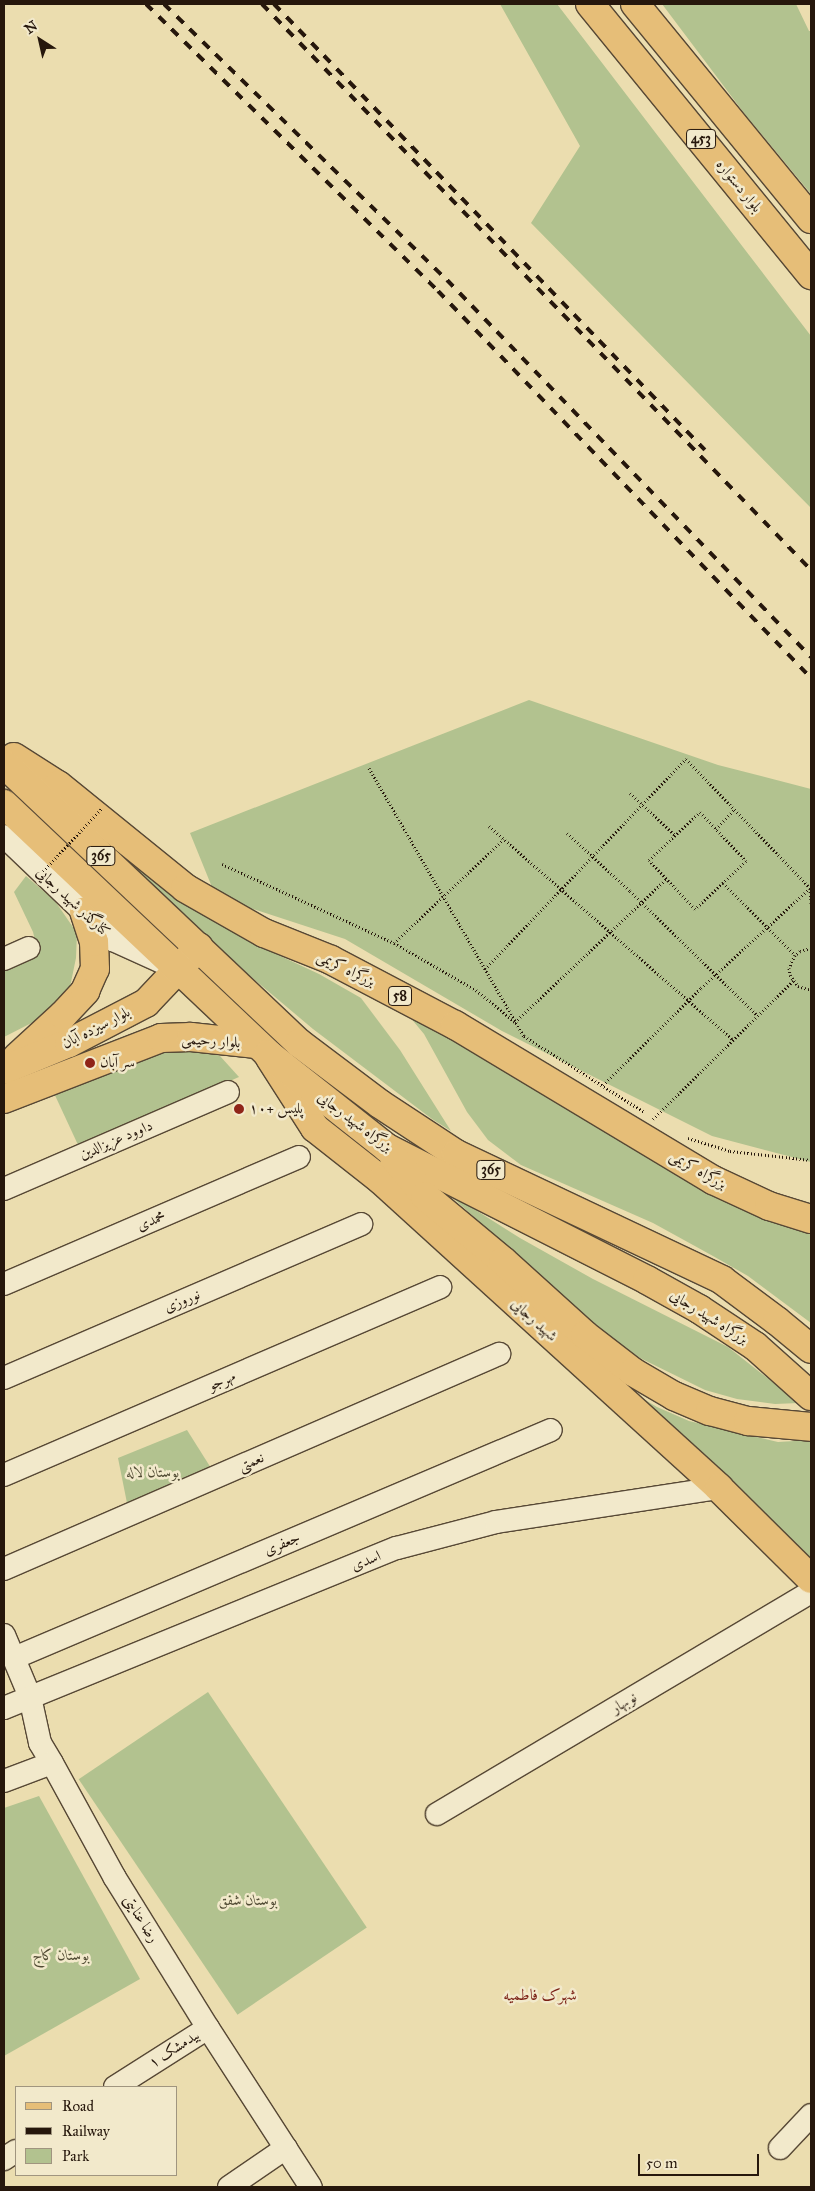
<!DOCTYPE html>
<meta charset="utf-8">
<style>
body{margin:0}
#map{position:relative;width:815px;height:2191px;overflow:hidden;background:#ebddaf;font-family:"IM FELL Great Primer",Amiri,serif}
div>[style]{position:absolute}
.green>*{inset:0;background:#b2c28f;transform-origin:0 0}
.path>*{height:3px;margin-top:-1.5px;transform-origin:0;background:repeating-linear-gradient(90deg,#26170c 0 1px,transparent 0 3.5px)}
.roads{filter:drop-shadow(1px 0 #574835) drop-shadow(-1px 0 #574835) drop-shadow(0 1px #574835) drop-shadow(0 -1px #574835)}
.minor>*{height:22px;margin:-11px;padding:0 11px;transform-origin:11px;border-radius:11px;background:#f2e9cb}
.major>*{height:28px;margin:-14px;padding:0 14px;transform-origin:14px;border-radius:14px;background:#e6be78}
.highway>*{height:28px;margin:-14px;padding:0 14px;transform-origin:14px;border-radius:14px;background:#e6be78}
.rail>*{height:4px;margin-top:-2px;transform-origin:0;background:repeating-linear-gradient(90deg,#26170c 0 9px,transparent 0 18px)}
.path-bridge>*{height:3px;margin-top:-1.5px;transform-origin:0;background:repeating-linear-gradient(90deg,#26170c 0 1px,transparent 0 3.5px)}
.dots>*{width:14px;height:14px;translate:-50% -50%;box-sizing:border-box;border:2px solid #f2e9cb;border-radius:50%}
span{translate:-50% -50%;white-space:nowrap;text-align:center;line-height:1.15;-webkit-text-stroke:5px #f2e9cb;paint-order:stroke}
.shield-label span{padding:1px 4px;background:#f2e9cb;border:1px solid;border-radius:4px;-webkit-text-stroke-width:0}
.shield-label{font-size:14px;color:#26170c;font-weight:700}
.street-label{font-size:15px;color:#26170c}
.poi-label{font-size:15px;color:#26170c}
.left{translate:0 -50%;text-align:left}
.park-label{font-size:15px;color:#504a33;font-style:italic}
.neighbourhood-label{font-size:16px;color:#7a1f14}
.frame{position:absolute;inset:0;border:5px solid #26170c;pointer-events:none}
.legend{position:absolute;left:15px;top:2086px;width:162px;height:90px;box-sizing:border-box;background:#f2e9cb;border:1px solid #a0957f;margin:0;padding:6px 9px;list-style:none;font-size:15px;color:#26170c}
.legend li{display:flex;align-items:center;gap:10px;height:25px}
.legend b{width:25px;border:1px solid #a0957f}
.north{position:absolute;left:15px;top:15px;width:50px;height:50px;-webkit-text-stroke:4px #f2e9cb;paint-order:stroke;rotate:325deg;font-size:14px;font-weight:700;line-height:20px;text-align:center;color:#26170c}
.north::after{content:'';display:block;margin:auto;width:18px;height:22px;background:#26170c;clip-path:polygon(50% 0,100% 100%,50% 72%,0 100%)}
.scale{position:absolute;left:638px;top:2154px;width:121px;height:22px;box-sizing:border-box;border:2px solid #26170c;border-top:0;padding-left:6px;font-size:15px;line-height:18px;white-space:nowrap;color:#26170c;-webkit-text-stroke:4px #f2e9cb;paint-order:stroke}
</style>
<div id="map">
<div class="green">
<div style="clip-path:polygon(500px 4px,557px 4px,811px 336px,811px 508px,531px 223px,580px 146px)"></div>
<div style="clip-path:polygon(662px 4px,796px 4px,809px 31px,811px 31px,811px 194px,744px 113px)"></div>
<div style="clip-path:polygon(529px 700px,718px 765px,811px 789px,811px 1162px,712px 1136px,502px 1031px,345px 939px,216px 897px,190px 833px)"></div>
<div style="clip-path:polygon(104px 837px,199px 912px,244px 939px,319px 974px,361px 998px,400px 1050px,451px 1131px,432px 1119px,313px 1029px,256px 981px,101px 843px)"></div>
<div style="clip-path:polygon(26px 876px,55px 901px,77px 933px,76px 958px,70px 987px,51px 1013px,4px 1037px,4px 967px,38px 952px,33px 932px,14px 892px)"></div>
<div style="clip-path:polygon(404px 1010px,718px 1199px,791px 1228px,811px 1233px,811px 1323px,748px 1276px,713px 1256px,653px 1223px,521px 1165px,488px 1140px,467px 1112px,424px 1034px)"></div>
<div style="clip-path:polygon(182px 1043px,220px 1056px,239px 1077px,79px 1147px,53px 1091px)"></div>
<div style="clip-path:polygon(444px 1190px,520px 1238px,593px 1279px,728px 1347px,799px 1403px,775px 1404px,737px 1399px,705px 1390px,640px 1358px,616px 1341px,562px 1296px)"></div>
<div style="clip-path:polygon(613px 1381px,657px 1407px,689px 1421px,778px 1442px,811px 1440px,811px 1561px)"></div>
<div style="clip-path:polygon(187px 1430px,216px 1476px,129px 1513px,118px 1458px)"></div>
<div style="left:208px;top:1692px;width:284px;height:156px;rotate:56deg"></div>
<div style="clip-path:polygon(39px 1796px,140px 1979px,4px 2056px,4px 1808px)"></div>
</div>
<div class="path">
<div style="left:369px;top:768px;width:310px;rotate:60deg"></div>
<div style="left:524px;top:1036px;width:142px;rotate:32.3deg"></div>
<div style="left:630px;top:793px;width:62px;rotate:43deg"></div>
<div style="left:700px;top:812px;width:67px;rotate:46.8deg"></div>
<div style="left:746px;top:861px;width:70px;rotate:136.7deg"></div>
<div style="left:695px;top:909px;width:67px;rotate:-133.2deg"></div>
<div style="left:649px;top:860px;width:70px;rotate:-43.3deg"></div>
<div style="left:489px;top:826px;width:323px;rotate:41.2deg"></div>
<div style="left:716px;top:829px;width:26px;rotate:-47deg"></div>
<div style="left:567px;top:833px;width:86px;rotate:42.6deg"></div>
<div style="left:630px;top:891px;width:177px;rotate:44.3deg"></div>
<div style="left:222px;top:864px;width:189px;rotate:24.7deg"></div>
<div style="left:394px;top:943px;width:95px;rotate:29.8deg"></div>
<div style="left:476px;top:990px;width:50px;rotate:39.4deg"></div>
<div style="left:515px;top:1022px;width:208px;rotate:-43.4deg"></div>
<div style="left:723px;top:883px;width:102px;rotate:45deg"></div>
<div style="left:394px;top:943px;width:151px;rotate:-43.4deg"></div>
<div style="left:811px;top:948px;width:11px;rotate:165deg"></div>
<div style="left:800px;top:951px;width:6px;rotate:141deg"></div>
<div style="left:795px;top:955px;width:14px;rotate:115deg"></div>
<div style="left:789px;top:968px;width:7px;rotate:82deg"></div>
<div style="left:790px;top:975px;width:14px;rotate:54deg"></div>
<div style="left:798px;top:986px;width:14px;rotate:17deg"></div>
<div style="left:485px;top:969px;width:291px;rotate:-46.3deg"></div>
<div style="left:686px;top:759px;width:179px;rotate:46.1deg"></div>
<div style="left:810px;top:888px;width:16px;rotate:86deg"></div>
<div style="left:603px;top:1085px;width:138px;rotate:-44.7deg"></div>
<div style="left:701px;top:988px;width:147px;rotate:-42.5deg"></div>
<div style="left:653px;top:1119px;width:197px;rotate:-44.6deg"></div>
<div style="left:688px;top:1138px;width:44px;rotate:17.2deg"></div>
<div style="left:730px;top:1151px;width:81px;rotate:6.3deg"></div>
</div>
<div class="roads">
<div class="minor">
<div style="left:4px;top:836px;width:151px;rotate:43.7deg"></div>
<div style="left:113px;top:940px;width:60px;rotate:24.4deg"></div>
<div style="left:4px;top:959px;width:27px;rotate:-24deg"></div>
<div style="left:4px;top:1189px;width:244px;rotate:-23.4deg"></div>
<div style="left:4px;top:1284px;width:321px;rotate:-23.3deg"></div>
<div style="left:4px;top:1378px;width:389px;rotate:-23.3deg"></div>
<div style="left:4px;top:1475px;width:475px;rotate:-23.3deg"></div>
<div style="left:4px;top:1569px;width:540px;rotate:-23.48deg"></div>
<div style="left:4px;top:1635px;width:67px;rotate:67.2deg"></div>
<div style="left:30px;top:1697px;width:47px;rotate:77.7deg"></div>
<div style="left:40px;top:1743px;width:23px;rotate:59deg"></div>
<div style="left:52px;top:1763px;width:131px;rotate:61.3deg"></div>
<div style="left:115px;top:1878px;width:176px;rotate:58.2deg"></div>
<div style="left:208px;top:2028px;width:189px;rotate:57.1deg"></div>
<div style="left:14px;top:1658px;width:583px;rotate:-23.01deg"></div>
<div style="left:4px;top:1708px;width:424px;rotate:-22.2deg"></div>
<div style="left:397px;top:1548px;width:102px;rotate:-14.7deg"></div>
<div style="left:496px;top:1522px;width:226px;rotate:-8.7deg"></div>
<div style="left:4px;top:1781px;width:51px;rotate:-20.6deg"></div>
<div style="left:437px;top:1814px;width:435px;rotate:-30.7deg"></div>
<div style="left:115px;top:2087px;width:110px;rotate:-32.4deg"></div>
<div style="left:780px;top:2148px;width:45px;rotate:-46.8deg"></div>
<div style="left:4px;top:2159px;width:14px;rotate:-34deg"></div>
<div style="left:229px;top:2187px;width:69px;rotate:-34.4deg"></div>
</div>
<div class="major">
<div style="left:590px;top:4px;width:350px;rotate:50.8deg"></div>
<div style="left:635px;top:4px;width:278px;rotate:50.7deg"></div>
<div style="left:17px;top:1057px;width:62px;rotate:-42.4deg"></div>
<div style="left:63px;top:1015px;width:33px;rotate:-47deg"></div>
<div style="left:85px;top:991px;width:24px;rotate:-66deg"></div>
<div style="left:95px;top:969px;width:27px;rotate:-92deg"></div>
<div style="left:94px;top:942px;width:32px;rotate:-108deg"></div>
<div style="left:270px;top:1058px;width:83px;rotate:57.3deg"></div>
<div style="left:315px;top:1128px;width:84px;rotate:38.2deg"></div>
<div style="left:381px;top:1180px;width:457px;rotate:42.3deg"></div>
<div style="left:719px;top:1488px;width:129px;rotate:44.7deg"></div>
<div style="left:4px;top:1070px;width:70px;rotate:-22.6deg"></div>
<div style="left:69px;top:1043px;width:87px;rotate:-27.5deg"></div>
<div style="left:146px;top:1003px;width:77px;rotate:-46.6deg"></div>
<div style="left:4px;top:1099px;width:168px;rotate:-21.2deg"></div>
<div style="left:161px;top:1038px;width:30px;rotate:-2deg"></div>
<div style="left:191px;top:1037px;width:66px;rotate:6.1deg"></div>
</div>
<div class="highway">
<div style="left:14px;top:757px;width:52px;rotate:32.5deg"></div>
<div style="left:58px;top:785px;width:164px;rotate:39deg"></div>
<div style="left:185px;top:888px;width:91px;rotate:29.7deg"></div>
<div style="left:264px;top:933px;width:72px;rotate:21.9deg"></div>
<div style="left:331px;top:960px;width:140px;rotate:27.7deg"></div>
<div style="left:455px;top:1025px;width:301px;rotate:31deg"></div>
<div style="left:713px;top:1180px;width:62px;rotate:24.9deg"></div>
<div style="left:769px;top:1206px;width:44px;rotate:17.2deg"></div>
<div style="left:4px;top:764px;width:406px;rotate:43.4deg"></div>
<div style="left:299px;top:1043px;width:101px;rotate:37deg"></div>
<div style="left:380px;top:1104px;width:91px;rotate:33.3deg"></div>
<div style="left:456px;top:1154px;width:294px;rotate:25.3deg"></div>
<div style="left:722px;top:1280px;width:69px;rotate:36.7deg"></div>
<div style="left:777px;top:1321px;width:44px;rotate:39.5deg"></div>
<div style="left:4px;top:804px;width:364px;rotate:43.4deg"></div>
<div style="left:268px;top:1054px;width:152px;rotate:38.3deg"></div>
<div style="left:387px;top:1148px;width:292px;rotate:26.9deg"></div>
<div style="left:647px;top:1280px;width:60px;rotate:29.1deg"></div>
<div style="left:699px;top:1309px;width:67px;rotate:33.5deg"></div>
<div style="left:755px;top:1346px;width:75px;rotate:41.8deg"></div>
<div style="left:394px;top:1158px;width:49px;rotate:50.8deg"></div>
<div style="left:425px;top:1196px;width:102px;rotate:39.8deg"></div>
<div style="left:503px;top:1261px;width:110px;rotate:42.1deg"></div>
<div style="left:585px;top:1335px;width:61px;rotate:37.6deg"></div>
<div style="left:633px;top:1372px;width:48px;rotate:30.3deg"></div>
<div style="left:674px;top:1396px;width:39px;rotate:23deg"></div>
<div style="left:710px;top:1411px;width:39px;rotate:15deg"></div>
<div style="left:748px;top:1421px;width:63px;rotate:5.4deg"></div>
</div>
</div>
<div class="rail">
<div style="left:146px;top:4px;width:409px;rotate:44.5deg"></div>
<div style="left:438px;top:291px;width:537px;rotate:46.06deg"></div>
<div style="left:164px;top:4px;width:395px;rotate:44.3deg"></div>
<div style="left:447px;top:280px;width:524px;rotate:46.01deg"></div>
<div style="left:262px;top:4px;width:789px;rotate:45.87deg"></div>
<div style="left:274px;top:4px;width:620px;rotate:45.98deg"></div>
</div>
<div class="path-bridge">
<div style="left:36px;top:879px;width:97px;rotate:-47.1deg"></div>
</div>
<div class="dots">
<div style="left:90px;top:1063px;background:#8f2418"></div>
<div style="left:239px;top:1109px;background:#8f2418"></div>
</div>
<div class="shield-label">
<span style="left:701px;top:139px">453</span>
<span style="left:101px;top:856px">365</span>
<span style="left:400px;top:996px">58</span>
<span style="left:491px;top:1170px">365</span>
</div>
<div class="street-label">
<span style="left:739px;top:186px;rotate:51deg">بلوار دستواره</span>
<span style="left:73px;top:902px;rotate:43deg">کنارگذر شهید رجایی</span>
<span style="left:346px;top:969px;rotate:26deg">بزرگراه کریمی</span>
<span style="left:96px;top:1028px;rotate:-27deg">بلوار سیزده آبان</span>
<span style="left:211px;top:1041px;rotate:4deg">بلوار رحیمی</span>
<span style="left:355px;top:1122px;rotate:37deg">بزرگراه شهید رجایی</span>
<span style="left:116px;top:1140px;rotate:-23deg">داوود عزیزالدین</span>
<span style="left:698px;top:1170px;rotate:30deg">بزرگراه کریمی</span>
<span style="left:151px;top:1221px;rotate:-23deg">محمدی</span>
<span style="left:182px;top:1301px;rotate:-23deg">نوروزی</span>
<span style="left:709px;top:1317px;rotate:32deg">بزرگراه شهید رجایی</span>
<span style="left:534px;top:1320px;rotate:42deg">شهید رجایی</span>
<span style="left:222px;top:1381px;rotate:-23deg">مهرجو</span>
<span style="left:251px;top:1462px;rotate:-23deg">نعمتی</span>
<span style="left:282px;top:1544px;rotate:-23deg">جعفری</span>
<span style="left:366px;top:1561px;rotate:-22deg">اسدی</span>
<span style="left:624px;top:1703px;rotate:-31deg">نوبهار</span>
<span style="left:141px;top:1919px;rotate:58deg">رضا عنایتی</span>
<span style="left:174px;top:2049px;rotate:-33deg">بیدمشک ۱</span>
</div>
<div class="poi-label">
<span class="left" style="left:100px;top:1063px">سر آبان</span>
<span class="left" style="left:249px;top:1109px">پلیس +۱۰</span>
</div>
<div class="park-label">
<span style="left:153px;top:1473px">بوستان لاله</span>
<span style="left:248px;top:1901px">بوستان شفق</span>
<span style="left:61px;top:1956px">بوستان کاج</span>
</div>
<div class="neighbourhood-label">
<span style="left:540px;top:1995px">شهرک فاطمیه</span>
</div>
<div class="frame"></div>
<ul class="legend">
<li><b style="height:6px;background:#e6be78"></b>Road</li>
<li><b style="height:6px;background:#26170c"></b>Railway</li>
<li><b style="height:14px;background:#b2c28f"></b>Park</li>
</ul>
<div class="north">N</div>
<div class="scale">50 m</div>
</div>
